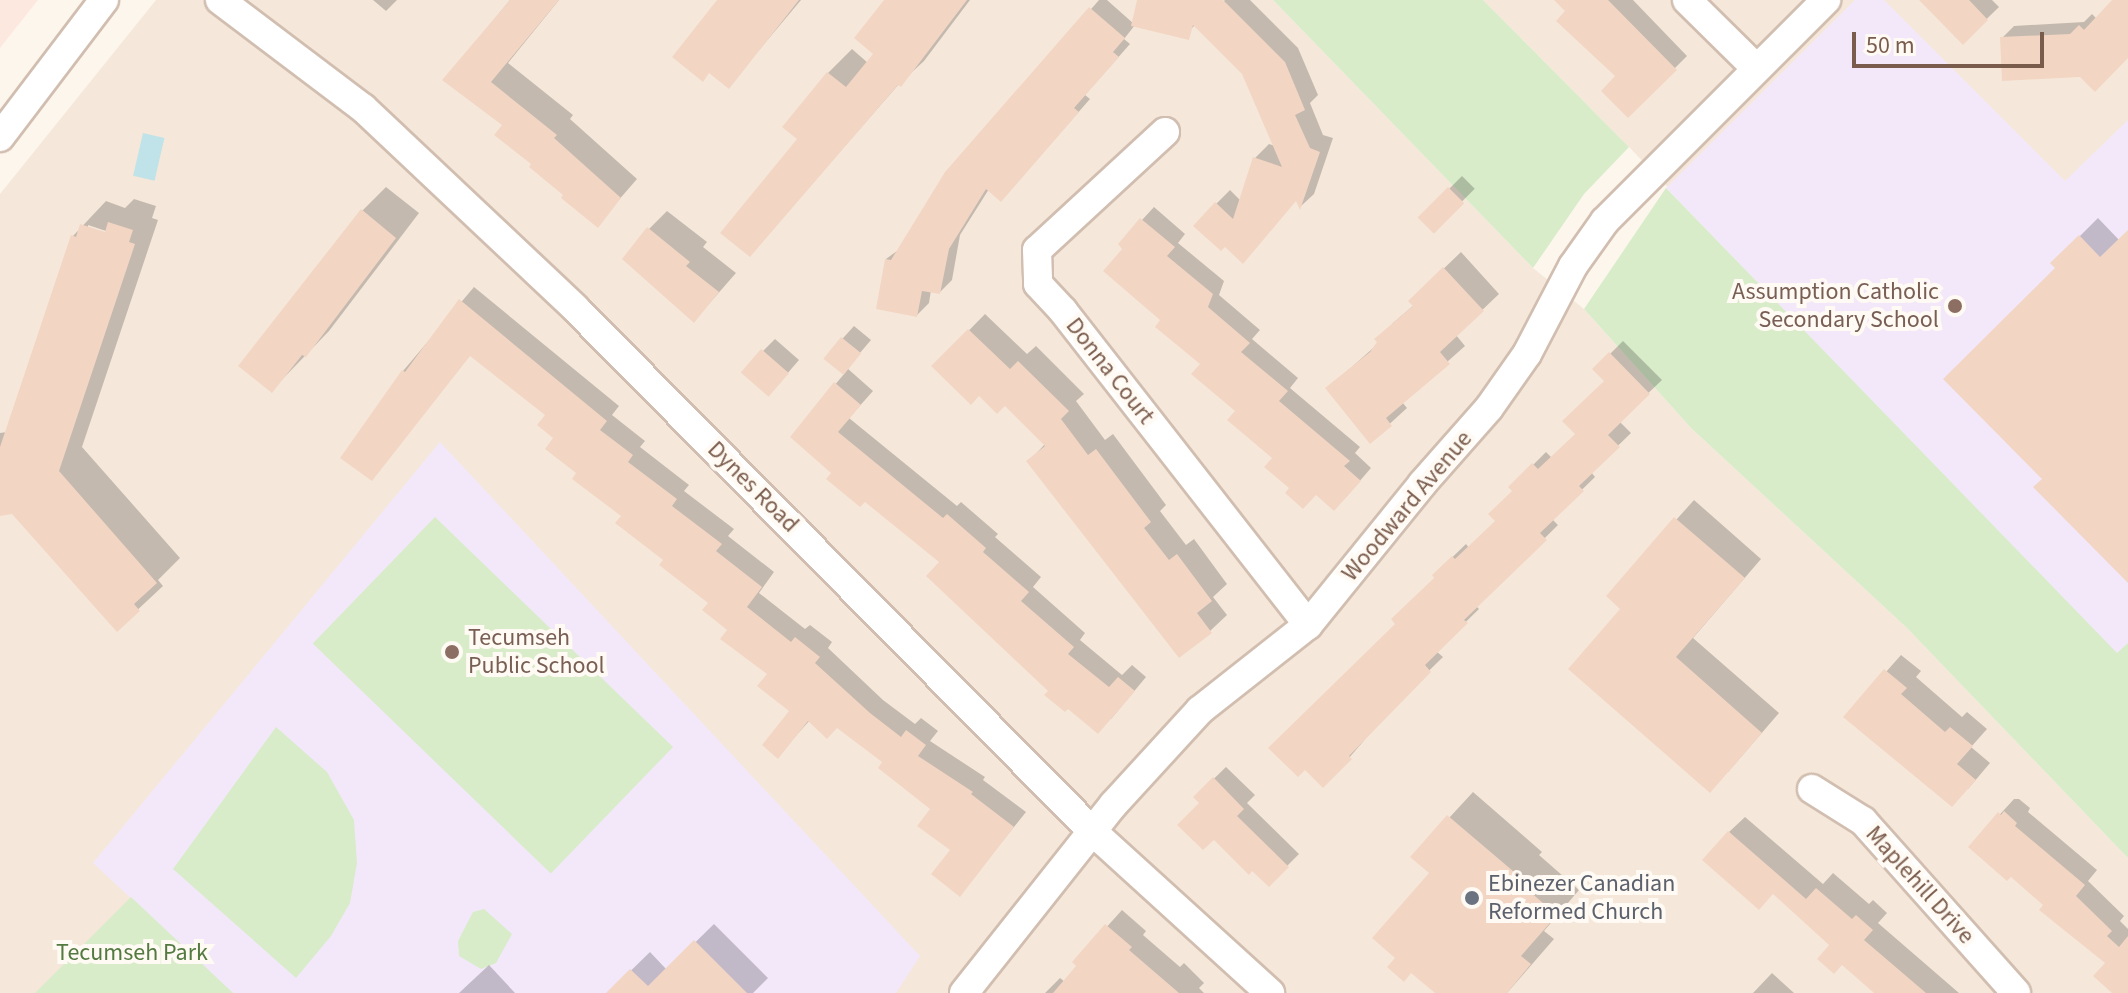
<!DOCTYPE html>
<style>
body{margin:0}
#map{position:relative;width:2128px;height:993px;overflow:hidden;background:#fdf6ec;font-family:"Source Sans 3",sans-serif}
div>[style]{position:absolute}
.residential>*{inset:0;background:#f5e8da}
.commercial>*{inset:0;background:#fde8e0}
.education>*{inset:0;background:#f3e8fa}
.green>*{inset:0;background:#d8ecc9;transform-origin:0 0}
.water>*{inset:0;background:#bfe3e8;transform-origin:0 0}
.shadow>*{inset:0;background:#0003;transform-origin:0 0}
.building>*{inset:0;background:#f3d5c3;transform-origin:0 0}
.roads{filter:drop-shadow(2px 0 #d1beb0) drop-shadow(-2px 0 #d1beb0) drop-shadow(0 2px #d1beb0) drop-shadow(0 -2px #d1beb0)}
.minor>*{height:28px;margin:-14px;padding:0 14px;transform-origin:14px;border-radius:14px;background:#fff}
.dots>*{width:22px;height:22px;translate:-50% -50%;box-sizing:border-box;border:4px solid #fffaf3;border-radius:50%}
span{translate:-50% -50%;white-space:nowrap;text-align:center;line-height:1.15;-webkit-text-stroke:8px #fffaf3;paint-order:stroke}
.education-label{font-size:24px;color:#785e54}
.right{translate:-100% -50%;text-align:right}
.left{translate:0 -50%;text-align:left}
.street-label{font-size:24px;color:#7a5c4d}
.worship-label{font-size:24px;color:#5b616d}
.park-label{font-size:24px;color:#537a41}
.scale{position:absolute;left:1852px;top:32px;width:192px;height:36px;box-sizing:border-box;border:4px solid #7a5c4d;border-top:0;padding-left:10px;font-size:24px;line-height:28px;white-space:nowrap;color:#7a5c4d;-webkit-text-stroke:6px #fffaf3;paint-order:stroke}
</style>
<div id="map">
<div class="residential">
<div style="clip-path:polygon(156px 0,1273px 0,1533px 268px,1584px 309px,1691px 428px,1907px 628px,2128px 858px,2128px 993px,0 993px,0 194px)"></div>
<div style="clip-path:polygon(1483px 0,2128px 0,2128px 664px,1629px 147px)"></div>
</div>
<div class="commercial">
<div style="clip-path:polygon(0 0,38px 0,0 48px)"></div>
</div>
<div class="education">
<div style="clip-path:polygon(1855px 0,1884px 0,2065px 181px,2128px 120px,2128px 644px,2117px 654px,1666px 188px)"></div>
<div style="clip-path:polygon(440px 442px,920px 956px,896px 993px,233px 993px,93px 863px)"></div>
</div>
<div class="green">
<div style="clip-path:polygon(1273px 0,1483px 0,1629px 147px,1584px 194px,1533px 268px)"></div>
<div style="clip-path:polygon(1666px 188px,2117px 653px,2128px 643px,2128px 858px,1907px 628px,1691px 428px,1584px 309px)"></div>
<div style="left:435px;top:517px;width:331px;height:176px;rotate:44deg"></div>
<div style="clip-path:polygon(276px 727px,327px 772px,354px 820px,357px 863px,350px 903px,331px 936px,296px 978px,173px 869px)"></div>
<div style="clip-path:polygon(131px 897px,233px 993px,35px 993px)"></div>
<div style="clip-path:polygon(484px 909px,512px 934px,496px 963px,481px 969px,459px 956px,458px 941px,473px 912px)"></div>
</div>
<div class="water">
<div style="left:143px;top:133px;width:22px;height:44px;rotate:13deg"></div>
</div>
<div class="shadow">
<div style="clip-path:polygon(373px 0,397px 0,386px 11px)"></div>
<div style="clip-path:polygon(510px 0,559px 0,508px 63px,573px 115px,570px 119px,637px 179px,597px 225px,534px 164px,504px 125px,445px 79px)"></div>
<div style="clip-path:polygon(720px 0,801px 0,729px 86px)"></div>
<div style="clip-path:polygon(887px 0,970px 0,924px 61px,899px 84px,750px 255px,828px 73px,852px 49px,868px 63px,876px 53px)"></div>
<div style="clip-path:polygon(1099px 0,1107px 0,1134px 24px,1139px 0,1206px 0,1200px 24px,1225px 0,1250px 0,1298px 48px,1318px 95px,1310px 103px,1323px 135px,1333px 138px,1314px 194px,1301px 206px,1297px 199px,1256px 247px,1216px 204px,1230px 190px,1241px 201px,1255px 158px,1269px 144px,1275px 146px,1243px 72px,1195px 25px,1183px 37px,1135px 25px,1124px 39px,1130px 44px,1085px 95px,1090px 99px,1013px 187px,989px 189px,960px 235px,952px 280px,940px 292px,931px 290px,929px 303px,917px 315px,886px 259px,901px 248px,947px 174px)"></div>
<div style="clip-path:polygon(1557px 0,1633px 0,1687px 56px,1628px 115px,1618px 76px)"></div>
<div style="clip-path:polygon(1922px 0,1992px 0,1999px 7px,1963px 42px)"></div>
<div style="clip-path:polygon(2115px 0,2128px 0,2128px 55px,2081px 75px,2002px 38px,2014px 26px,2084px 22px,2092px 14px,2097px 19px)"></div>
<div style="left:1462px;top:176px;width:18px;height:58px;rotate:45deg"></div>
<div style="clip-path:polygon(386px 187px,419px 213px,329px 331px,272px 390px,362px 211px)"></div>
<div style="clip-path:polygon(evenodd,134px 199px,156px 206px,152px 218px,158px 220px,82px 447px,180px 558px,158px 580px,163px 586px,117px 629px,13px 511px,0 514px,0 433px,7px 432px,73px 236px,106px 201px,125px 208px,134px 199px,88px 225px,115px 234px,114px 238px,88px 229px,88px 225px)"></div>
<div style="clip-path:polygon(1154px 207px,1185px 234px,1178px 243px,1224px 281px,1219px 295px,1260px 330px,1252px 339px,1298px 378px,1290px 388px,1360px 447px,1355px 453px,1371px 468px,1346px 497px,1292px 487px,1274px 458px,1203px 363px,1163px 320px,1120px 244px)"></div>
<div style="clip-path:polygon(667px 211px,707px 242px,703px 247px,736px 273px,694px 321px,649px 229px)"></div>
<div style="clip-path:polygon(2098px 218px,2120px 241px,2128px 232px,2128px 577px,2044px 479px,2058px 268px,2053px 263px)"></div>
<div style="clip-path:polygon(1461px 252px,1499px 294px,1456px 335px,1465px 346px,1402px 402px,1407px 408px,1371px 441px,1328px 388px,1380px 342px,1393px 323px,1414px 305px,1410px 301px)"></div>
<div style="clip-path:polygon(474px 287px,619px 406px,612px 415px,645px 441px,640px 447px,689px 485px,684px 491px,734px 529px,728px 536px,774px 572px,759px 593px,805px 629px,810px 625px,832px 642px,828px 648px,883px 700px,915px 724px,921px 718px,938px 731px,930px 741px,985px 777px,983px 780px,1026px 812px,960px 894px,953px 850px,933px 808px,885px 762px,837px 726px,810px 720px,778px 756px,792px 711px,769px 674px,711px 603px,579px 473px,556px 438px,548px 415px,471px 354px,372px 478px,343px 457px,403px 371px)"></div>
<div style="clip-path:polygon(985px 314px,1027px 354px,1036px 346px,1084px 394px,1076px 401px,1105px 440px,1113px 434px,1166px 505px,1160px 511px,1186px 545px,1194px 539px,1227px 584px,1213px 597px,1227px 615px,1210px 631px,1029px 461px,1046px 443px,1005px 403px,979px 394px,934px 366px)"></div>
<div style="clip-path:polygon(854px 326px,871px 340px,847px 368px,873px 391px,849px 418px,957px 506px,961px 502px,998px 534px,995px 537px,1041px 577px,1033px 587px,1085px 633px,1080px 640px,1122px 675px,1132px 665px,1146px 677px,1111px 719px,1050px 691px,941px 562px,792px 436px,844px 374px,825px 358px)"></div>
<div style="clip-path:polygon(775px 339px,799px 360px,780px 382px,763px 351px)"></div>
<div style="clip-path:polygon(1623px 341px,1662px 380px,1619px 421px,1631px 433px,1591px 472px,1595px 477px,1552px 519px,1558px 525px,1476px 606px,1479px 609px,1436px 651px,1443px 657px,1399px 700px,1336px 773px,1398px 623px,1437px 578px,1434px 575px,1466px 544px,1469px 548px,1498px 521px,1515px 491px,1511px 487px,1546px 452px,1552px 458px,1577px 434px,1607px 381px,1595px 369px)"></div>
<div style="clip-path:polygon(1694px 500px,1761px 559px,1693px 638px,1779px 713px,1728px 772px,1623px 609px,1608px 596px)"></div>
<div style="clip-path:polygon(1901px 655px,1921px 671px,1916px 677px,1962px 717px,1967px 712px,1987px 729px,1971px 747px,1990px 763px,1968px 789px,1846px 717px)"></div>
<div style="clip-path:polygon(1226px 767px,1255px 795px,1247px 803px,1299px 854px,1269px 884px,1195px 797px)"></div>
<div style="clip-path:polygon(1473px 792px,1542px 852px,1539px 855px,1579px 890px,1544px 931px,1554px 939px,1507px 993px,1438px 993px,1397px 957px,1431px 872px,1413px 857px)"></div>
<div style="clip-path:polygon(2014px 799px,2019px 799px,2030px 808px,2028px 812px,2097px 870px,2088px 881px,2124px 916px,2120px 921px,2128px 929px,2128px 993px,2115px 993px,2108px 962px,2011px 875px,1971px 846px)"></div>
<div style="clip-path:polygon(1745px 817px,1823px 884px,1833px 873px,1869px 904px,1873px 900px,1887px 913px,1878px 923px,1959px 993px,1878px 993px,1729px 832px)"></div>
<div style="clip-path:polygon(1122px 910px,1146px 931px,1143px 935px,1180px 967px,1184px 963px,1204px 983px,1199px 988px,1204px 993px,1045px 993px,1060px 978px,1065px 982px,1079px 965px,1075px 962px)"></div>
<div style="clip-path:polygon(714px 924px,768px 978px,753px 993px,608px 993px,650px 952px,667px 970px)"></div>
<div style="clip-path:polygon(489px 965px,515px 993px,459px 993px)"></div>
<div style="clip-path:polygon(1772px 973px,1794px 993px,1753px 993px)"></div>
</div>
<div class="building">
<div style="clip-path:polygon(510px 0,559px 0,491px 82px,557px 135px,554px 138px,621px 198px,598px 228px,561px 198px,563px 195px,529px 167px,531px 164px,494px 135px,502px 125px,442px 80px)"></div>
<div style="clip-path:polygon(717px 0,799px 0,729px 89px,709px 73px,703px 82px,672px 57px)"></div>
<div style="clip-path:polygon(884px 0,967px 0,901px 87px,898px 85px,750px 257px,720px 233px,797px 139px,782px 127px,827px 72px,846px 87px,873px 54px,854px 38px)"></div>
<div style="clip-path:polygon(1137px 0,1223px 0,1285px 62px,1305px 110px,1295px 115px,1310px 148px,1320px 152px,1300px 210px,1296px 201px,1243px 264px,1225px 247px,1221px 251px,1193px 226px,1215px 202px,1233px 219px,1253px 157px,1282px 167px,1242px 74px,1193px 25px,1189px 40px,1131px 26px)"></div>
<div style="clip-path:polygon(1554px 0,1608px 0,1677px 70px,1628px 118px,1601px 91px,1615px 76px,1556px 21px,1565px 11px)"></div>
<div style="clip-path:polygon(1919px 0,1969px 0,1988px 20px,1963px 45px)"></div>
<div style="clip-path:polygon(2112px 0,2128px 0,2128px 58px,2095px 92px,2080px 77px,2002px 81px,2000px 37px,2070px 34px,2079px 25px,2084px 30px)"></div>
<div style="clip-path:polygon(1089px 7px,1125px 38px,1113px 52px,1119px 57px,1074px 108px,1079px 112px,1001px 202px,986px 189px,949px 249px,940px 294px,922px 291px,917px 317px,876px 309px,885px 259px,891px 260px,945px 172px)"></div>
<div style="left:1448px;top:187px;width:23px;height:43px;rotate:45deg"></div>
<div style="clip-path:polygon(361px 209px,396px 238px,306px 357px,302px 355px,272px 393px,238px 366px)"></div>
<div style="clip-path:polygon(1140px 218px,1175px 247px,1167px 256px,1213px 294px,1208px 307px,1250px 343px,1241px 352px,1288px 391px,1279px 401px,1350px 461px,1344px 466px,1361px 481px,1334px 511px,1316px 495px,1303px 509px,1285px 493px,1289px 488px,1264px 467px,1272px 458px,1227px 420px,1235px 411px,1191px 374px,1200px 364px,1155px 327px,1160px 320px,1103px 271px,1122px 249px,1118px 244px)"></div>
<div style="clip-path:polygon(108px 222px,133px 230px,129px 242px,135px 244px,59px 471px,157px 583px,134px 604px,140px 611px,117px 632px,12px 514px,0 516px,0 447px,71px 235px,76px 237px,80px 224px,105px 232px)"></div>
<div style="clip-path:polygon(647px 227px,690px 262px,686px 266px,719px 292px,694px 323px,622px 259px)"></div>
<div style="clip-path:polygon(2128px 230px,2128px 583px,2033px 487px,2042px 479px,1943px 379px,2055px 268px,2050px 263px,2079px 235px,2100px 257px)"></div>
<div style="clip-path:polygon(1443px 267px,1484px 311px,1440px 352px,1450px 364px,1386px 418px,1392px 426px,1370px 444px,1325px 388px,1370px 352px,1377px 342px,1374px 339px,1413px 306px,1408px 301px)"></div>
<div style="clip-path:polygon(459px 299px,607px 421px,600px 430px,633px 455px,628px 462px,677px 499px,672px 506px,722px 544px,716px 551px,762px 587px,747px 607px,791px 642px,795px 637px,820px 657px,815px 663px,870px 713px,901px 737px,906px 730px,926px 745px,918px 756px,973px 792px,971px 794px,1014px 827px,960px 897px,931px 874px,950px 850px,917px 826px,930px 809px,878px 768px,882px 762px,837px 728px,827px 739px,808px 721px,778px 759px,762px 745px,789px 711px,757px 686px,767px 674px,720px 639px,727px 630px,702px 610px,708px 603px,659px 565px,663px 560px,615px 523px,621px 516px,572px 479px,576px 473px,545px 449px,553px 438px,537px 425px,545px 415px,470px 356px,372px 481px,340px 458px,402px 370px,405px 372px)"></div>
<div style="clip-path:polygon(968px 329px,1010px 369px,1018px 361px,1069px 411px,1061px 419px,1088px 455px,1096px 449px,1151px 522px,1144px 528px,1169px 560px,1177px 554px,1212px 601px,1197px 613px,1212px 633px,1179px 658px,1026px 461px,1045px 446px,1005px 406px,997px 414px,979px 396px,971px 405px,931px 366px)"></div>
<div style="left:841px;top:337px;width:26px;height:28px;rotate:39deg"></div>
<div style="left:761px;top:349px;width:37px;height:31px;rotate:41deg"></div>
<div style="clip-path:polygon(1609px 352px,1650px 394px,1608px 435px,1620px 447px,1579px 486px,1584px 491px,1540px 533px,1547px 540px,1464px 620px,1468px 623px,1425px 665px,1431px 672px,1349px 756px,1352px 759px,1323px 788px,1305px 770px,1298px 777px,1268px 748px,1395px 624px,1391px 619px,1434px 578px,1432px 575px,1452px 556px,1455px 559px,1495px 521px,1488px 514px,1512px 491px,1508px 487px,1532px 463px,1538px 469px,1575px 434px,1562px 421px,1604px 381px,1592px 369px)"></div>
<div style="clip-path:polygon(834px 382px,861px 405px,838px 432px,943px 518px,947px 514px,986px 548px,983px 552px,1029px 592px,1021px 601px,1074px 647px,1068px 654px,1109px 687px,1118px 677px,1135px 691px,1098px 734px,1068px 709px,1065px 712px,1044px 695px,1048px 691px,926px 576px,939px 562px,865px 502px,860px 507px,826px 479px,831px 473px,790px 437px)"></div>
<div style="clip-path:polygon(1674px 517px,1745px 578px,1676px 657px,1762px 733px,1710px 793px,1568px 669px,1620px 609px,1606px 596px)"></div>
<div style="clip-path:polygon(1884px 669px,1907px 688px,1901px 694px,1945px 732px,1950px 727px,1973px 746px,1957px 764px,1976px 780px,1952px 807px,1843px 717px)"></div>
<div style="clip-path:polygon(1213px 777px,1244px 809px,1237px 816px,1289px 867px,1269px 887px,1252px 871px,1249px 875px,1214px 840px,1203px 850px,1177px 825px,1199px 803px,1193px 797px)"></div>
<div style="clip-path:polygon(2004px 811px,2017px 823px,2015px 826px,2085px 885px,2076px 896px,2112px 931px,2107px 936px,2119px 947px,2128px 936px,2128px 993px,2112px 993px,2093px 976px,2105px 963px,2039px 910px,2043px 905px,2011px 877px,2007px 881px,1968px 847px,1998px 812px,2001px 815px)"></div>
<div style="clip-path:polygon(1447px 815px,1520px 877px,1516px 880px,1557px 915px,1521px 956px,1531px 964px,1507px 993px,1435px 993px,1411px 973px,1404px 982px,1387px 967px,1395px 958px,1372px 938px,1429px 873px,1410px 857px)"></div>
<div style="clip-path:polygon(1728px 831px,1806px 899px,1816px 888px,1852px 919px,1856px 915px,1873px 930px,1864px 940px,1926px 993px,1874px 993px,1842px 965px,1834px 974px,1817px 959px,1829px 945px,1773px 894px,1759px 910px,1702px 860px)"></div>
<div style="clip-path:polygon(1105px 924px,1132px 947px,1129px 950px,1179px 993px,1053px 993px,1076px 966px,1072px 962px)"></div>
<div style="clip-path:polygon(694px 940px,747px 993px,606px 993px,630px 969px,648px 986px)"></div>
</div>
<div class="roads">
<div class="minor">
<div style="left:220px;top:0;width:179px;rotate:37.1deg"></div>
<div style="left:363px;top:108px;width:291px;rotate:43.3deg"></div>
<div style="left:575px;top:308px;width:735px;rotate:45.33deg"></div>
<div style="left:1092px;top:831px;width:241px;rotate:42.3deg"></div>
<div style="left:1687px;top:0;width:97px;rotate:44.6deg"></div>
<div style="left:1165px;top:132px;width:174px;rotate:137.3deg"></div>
<div style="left:1037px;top:250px;width:34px;rotate:88deg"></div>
<div style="left:1038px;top:284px;width:37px;rotate:47deg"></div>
<div style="left:1063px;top:311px;width:398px;rotate:52deg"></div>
<div style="left:0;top:137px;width:172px;rotate:-52.8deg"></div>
<div style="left:1812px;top:789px;width:60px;rotate:32.1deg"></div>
<div style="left:1863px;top:821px;width:230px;rotate:48.3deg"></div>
<div style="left:964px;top:993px;width:241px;rotate:-51.6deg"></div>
<div style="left:1114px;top:804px;width:127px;rotate:-47.5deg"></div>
<div style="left:1200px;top:710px;width:137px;rotate:-38.2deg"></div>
<div style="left:1308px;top:625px;width:181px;rotate:-51deg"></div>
<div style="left:1422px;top:484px;width:101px;rotate:-48.6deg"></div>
<div style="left:1489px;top:408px;width:66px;rotate:-54.9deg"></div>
<div style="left:1527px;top:354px;width:99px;rotate:-62.4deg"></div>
<div style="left:1573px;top:266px;width:55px;rotate:-54.6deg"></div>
<div style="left:1605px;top:221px;width:313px;rotate:-45deg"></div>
</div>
</div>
<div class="dots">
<div style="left:1955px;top:306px;background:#8d6e63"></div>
<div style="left:452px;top:652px;background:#8d6e63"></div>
<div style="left:1472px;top:898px;background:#6b7280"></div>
</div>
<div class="education-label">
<span class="right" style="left:1939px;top:306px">Assumption Catholic<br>Secondary School</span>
<span class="left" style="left:468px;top:652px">Tecumseh<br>Public School</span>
</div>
<div class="street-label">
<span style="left:1110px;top:371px;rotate:52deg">Donna Court</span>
<span style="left:753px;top:487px;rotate:45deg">Dynes Road</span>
<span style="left:1407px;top:506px;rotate:-50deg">Woodward Avenue</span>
<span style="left:1920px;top:885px;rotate:48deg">Maplehill Drive</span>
</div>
<div class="worship-label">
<span class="left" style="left:1488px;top:898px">Ebinezer Canadian<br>Reformed Church</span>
</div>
<div class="park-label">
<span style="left:132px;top:953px">Tecumseh Park</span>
</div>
<div class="scale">50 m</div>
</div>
